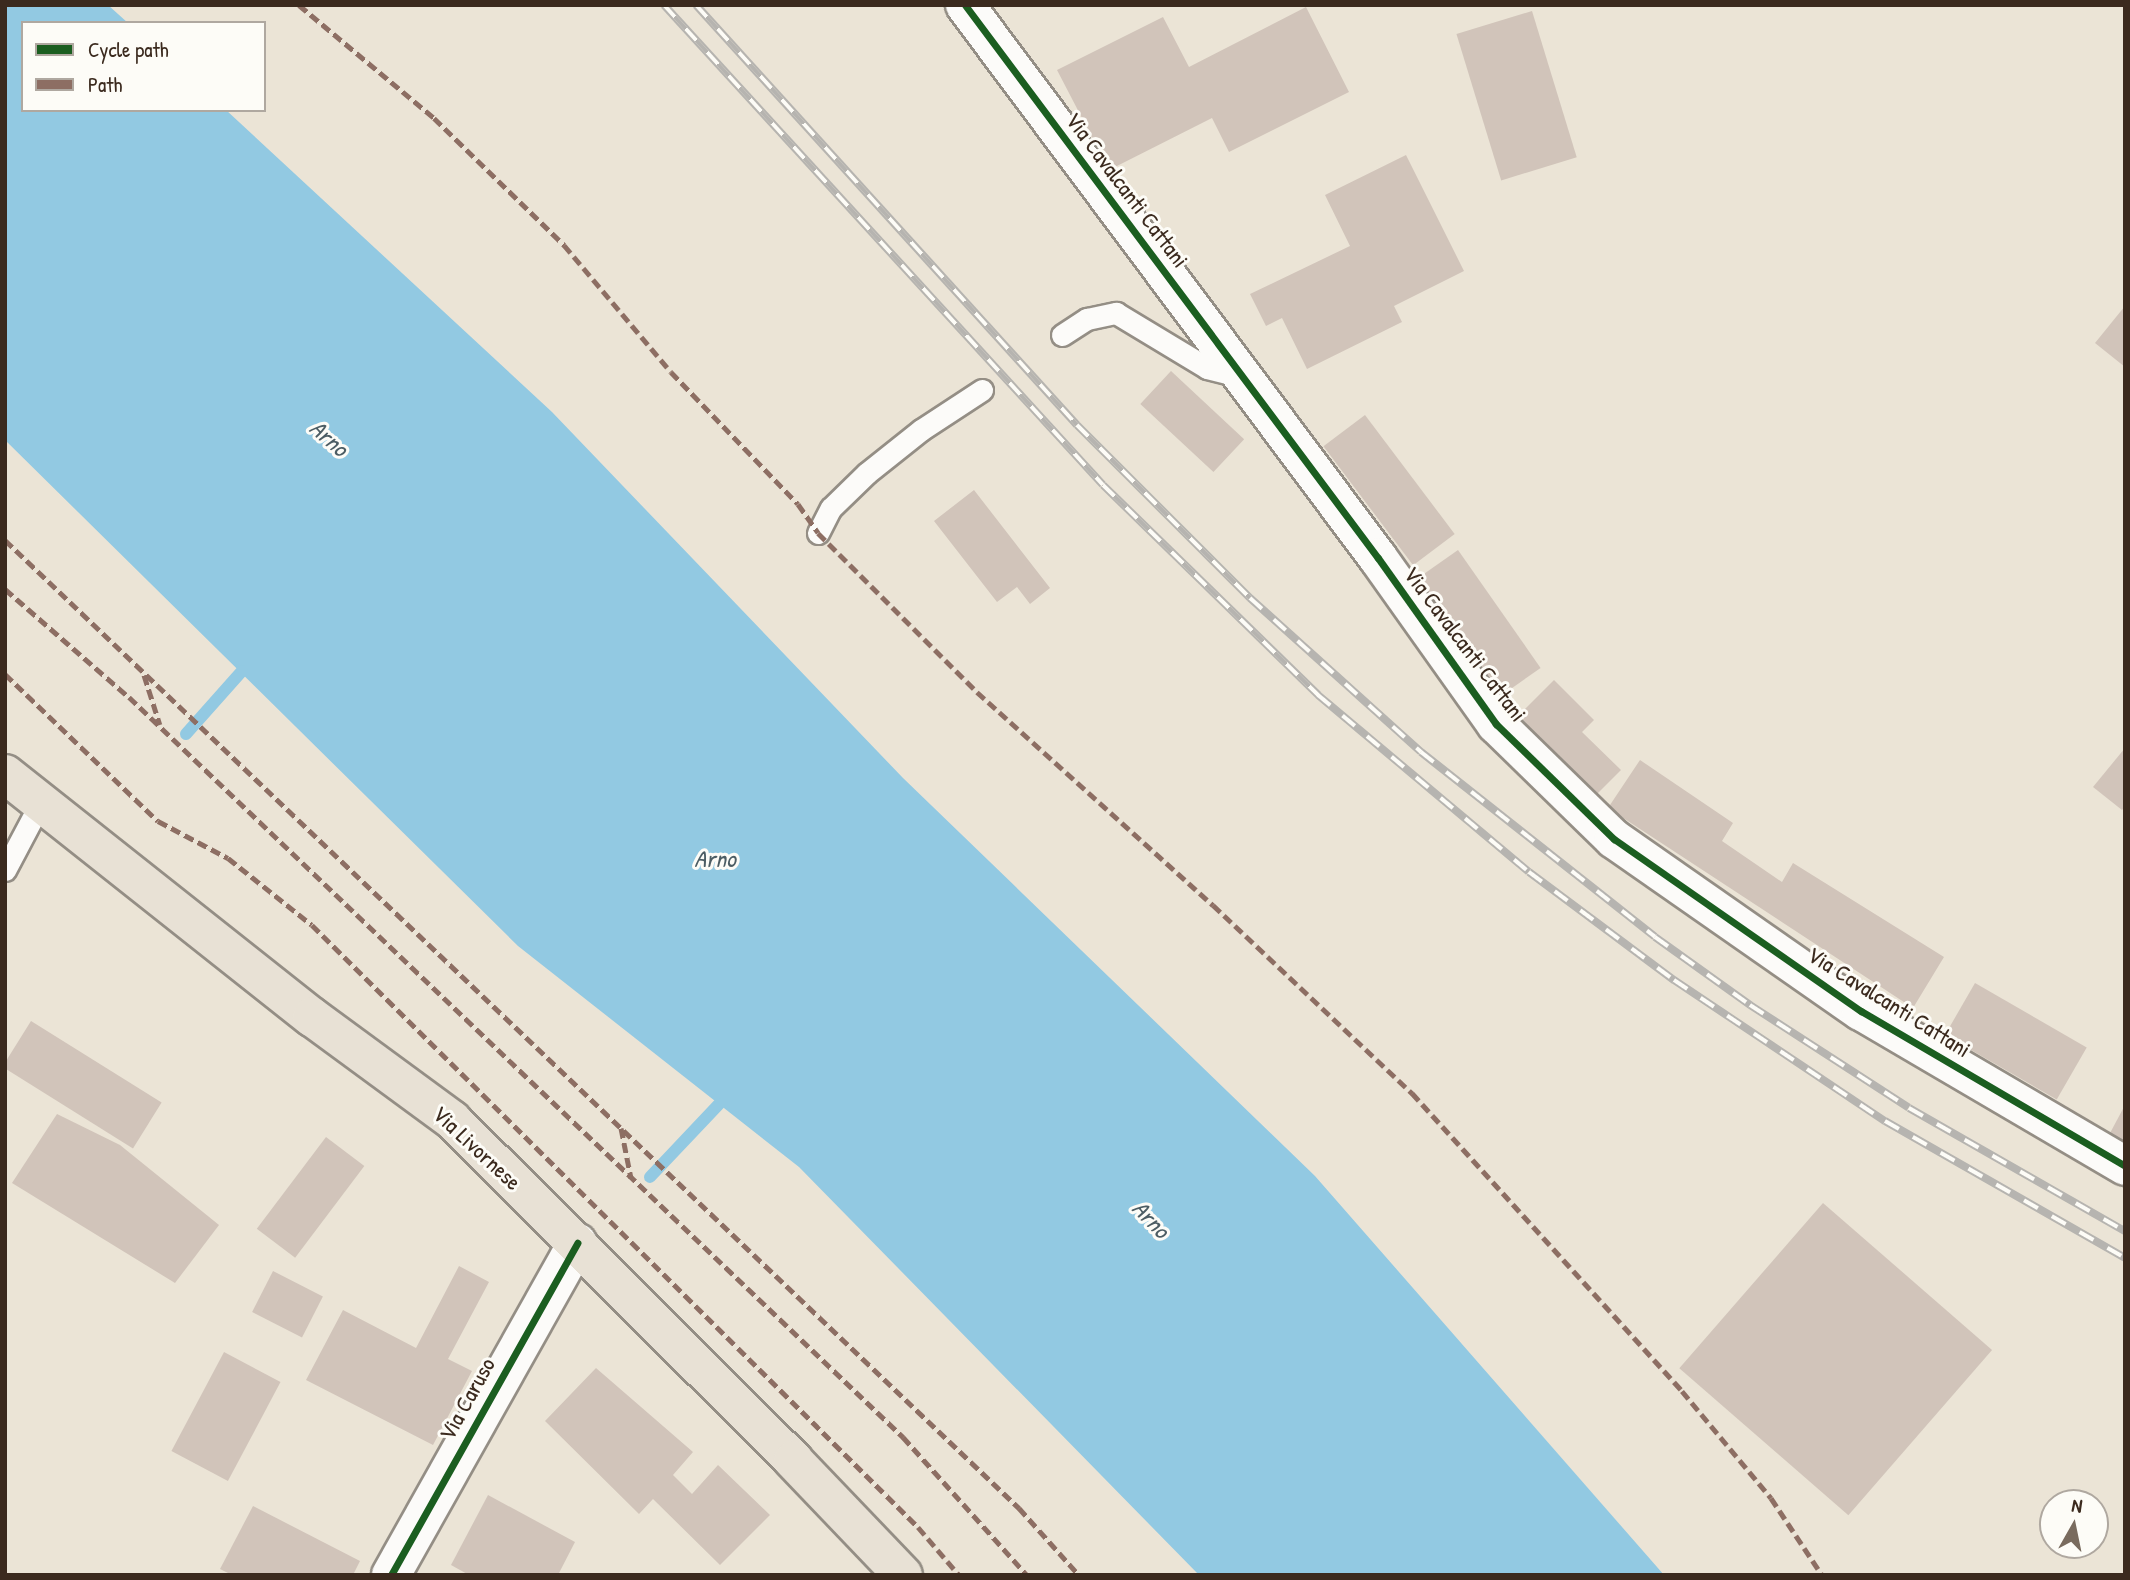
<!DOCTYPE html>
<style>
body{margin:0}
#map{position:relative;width:2130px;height:1580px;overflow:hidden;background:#ebe4d6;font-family:"Patrick Hand",sans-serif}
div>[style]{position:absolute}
.water>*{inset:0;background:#92c9e2}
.stream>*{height:12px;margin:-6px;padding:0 6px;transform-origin:6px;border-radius:6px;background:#92c9e2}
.building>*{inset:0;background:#d1c4ba;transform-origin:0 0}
.roads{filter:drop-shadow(2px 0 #948e85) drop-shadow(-2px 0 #948e85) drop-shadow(0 2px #948e85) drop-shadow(0 -2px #948e85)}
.service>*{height:21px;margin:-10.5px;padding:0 10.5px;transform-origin:10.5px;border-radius:10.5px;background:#fcfbf9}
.minor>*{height:38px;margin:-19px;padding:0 19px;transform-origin:19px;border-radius:19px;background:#fcfbf9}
.tertiary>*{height:38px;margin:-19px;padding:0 19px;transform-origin:19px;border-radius:19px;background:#fcfbf9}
.primary>*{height:38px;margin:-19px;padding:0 19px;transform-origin:19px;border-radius:19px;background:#e8e1d5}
.rail>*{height:8px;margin-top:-4px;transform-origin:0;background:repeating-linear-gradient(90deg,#fdfcf7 0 16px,#b6b4b0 0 32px);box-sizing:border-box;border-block:2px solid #b6b4b0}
.quiet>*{height:5px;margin-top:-2.5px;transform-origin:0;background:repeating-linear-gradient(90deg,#8d6e63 0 10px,transparent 0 15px)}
.cycleway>*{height:7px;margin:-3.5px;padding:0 3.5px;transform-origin:3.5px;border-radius:3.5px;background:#1b5e20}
span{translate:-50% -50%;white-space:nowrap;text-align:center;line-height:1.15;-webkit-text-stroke:6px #fdfcf7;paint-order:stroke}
.street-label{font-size:23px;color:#3b2a1e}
.water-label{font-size:24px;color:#4c5d64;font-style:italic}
.frame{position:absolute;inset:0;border:7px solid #3b2a1e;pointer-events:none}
.legend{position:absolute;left:21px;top:21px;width:245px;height:91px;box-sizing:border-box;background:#fdfcf7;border:2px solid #afa8a0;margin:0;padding:9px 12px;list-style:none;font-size:21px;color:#3b2a1e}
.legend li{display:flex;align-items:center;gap:14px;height:35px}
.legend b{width:35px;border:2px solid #afa8a0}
.north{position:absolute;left:2039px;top:1489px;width:70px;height:70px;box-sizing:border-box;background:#fdfcf7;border:2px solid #afa8a0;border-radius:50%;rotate:9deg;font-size:19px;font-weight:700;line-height:28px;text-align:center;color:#3b2a1e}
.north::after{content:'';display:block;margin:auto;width:24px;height:32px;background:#796b5e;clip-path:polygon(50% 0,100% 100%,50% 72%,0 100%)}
</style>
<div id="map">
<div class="water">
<div style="clip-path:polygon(5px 5px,108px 5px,128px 23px,23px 23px,23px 110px,226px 110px,552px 412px,903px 778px,1315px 1176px,1664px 1575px,1199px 1575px,799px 1167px,518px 946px,5px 440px)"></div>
</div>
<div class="stream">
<div style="left:186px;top:734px;width:84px;rotate:-48.4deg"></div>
<div style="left:650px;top:1177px;width:100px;rotate:-46.6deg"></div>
</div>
<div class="building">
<div style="clip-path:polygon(1306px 7px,1349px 92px,1229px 152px,1212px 118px,1109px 170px,1057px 70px,1163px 17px,1189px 67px)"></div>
<div style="left:1532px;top:11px;width:153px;height:79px;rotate:73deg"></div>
<div style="clip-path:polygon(1406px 155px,1464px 271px,1394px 306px,1402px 322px,1307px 369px,1282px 318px,1266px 326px,1250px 294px,1350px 246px,1325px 195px)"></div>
<div style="clip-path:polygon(2125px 306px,2125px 367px,2095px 343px)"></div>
<div style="left:1171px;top:371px;width:100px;height:45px;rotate:43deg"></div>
<div style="left:1365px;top:415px;width:149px;height:52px;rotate:53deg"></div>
<div style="clip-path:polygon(974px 490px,1050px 588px,1030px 604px,1017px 587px,997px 602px,934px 521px)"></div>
<div style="left:1458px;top:550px;width:144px;height:50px;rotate:55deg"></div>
<div style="clip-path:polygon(1554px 680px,1594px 720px,1582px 732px,1621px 770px,1595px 796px,1516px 718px)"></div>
<div style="clip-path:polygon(2125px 748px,2125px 807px,2122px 810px,2093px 787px)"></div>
<div style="clip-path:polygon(1640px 760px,1733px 823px,1722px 841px,1782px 882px,1793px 863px,1944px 957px,1913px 1008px,1608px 808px)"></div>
<div style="left:1975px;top:983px;width:129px;height:60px;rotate:30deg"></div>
<div style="left:31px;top:1021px;width:154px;height:54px;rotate:32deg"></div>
<div style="clip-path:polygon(2125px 1105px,2125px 1143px,2109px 1135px)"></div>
<div style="clip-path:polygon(57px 1114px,120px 1145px,219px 1225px,175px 1283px,12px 1183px)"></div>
<div style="left:326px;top:1137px;width:48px;height:115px;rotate:37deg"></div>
<div style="left:1823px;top:1203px;width:224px;height:219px;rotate:41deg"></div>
<div style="clip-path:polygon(459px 1266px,489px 1282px,448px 1359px,472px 1371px,433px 1445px,306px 1380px,343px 1310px,416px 1348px)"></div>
<div style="left:273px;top:1271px;width:56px;height:46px;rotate:27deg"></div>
<div style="left:224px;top:1352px;width:64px;height:112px;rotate:28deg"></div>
<div style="clip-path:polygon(596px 1368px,693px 1452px,673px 1475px,692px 1494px,718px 1465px,770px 1515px,720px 1565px,653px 1499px,639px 1514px,545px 1421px)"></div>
<div style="clip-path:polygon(488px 1495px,575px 1542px,558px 1575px,469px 1575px,451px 1565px)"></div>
<div style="clip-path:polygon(253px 1506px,360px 1561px,353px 1575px,232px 1575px,220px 1569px)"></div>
</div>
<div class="roads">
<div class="service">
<div style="left:1062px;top:335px;width:30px;rotate:-33deg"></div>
<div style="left:1087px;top:319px;width:30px;rotate:-12deg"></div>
<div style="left:1116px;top:313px;width:106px;rotate:31.1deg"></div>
<div style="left:1207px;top:368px;width:32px;rotate:14deg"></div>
<div style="left:818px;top:533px;width:28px;rotate:-63deg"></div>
<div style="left:831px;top:508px;width:50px;rotate:-44.2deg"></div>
<div style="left:867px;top:473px;width:69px;rotate:-38.5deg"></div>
<div style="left:921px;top:430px;width:73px;rotate:-33.3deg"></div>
<div style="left:5px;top:870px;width:79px;rotate:-62.1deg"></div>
</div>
<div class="minor">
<div style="left:391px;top:1575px;width:381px;rotate:-60.7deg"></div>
</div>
<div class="tertiary">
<div style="left:965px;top:5px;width:690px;rotate:53.25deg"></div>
<div style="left:1378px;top:558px;width:204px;rotate:54.6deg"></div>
<div style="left:1496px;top:724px;width:165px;rotate:44.3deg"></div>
<div style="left:1614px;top:839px;width:301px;rotate:34.9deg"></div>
<div style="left:1861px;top:1011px;width:306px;rotate:30.4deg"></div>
</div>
<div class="primary">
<div style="left:5px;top:774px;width:392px;rotate:38.4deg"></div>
<div style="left:312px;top:1017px;width:174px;rotate:36.3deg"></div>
<div style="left:452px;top:1120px;width:482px;rotate:44.9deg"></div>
<div style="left:793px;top:1460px;width:159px;rotate:46.3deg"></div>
</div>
</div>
<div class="rail">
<div style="left:664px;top:5px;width:650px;rotate:47.55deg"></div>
<div style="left:1103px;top:485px;width:301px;rotate:44.3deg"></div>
<div style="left:1318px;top:695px;width:275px;rotate:40deg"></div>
<div style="left:1529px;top:872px;width:181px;rotate:36.7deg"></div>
<div style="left:1674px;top:980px;width:254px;rotate:33.8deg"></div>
<div style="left:1885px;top:1121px;width:276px;rotate:29.7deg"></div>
<div style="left:696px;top:5px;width:567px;rotate:47.79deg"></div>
<div style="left:1077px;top:425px;width:245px;rotate:45deg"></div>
<div style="left:1250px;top:598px;width:230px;rotate:42deg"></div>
<div style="left:1421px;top:752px;width:298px;rotate:38.3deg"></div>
<div style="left:1655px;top:937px;width:117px;rotate:35.6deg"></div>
<div style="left:1750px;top:1005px;width:189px;rotate:32.9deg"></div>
<div style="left:1909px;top:1108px;width:249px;rotate:29.7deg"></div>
</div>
<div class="quiet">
<div style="left:299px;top:5px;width:176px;rotate:39.9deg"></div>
<div style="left:434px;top:118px;width:182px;rotate:44.3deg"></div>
<div style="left:564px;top:245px;width:166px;rotate:49.9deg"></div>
<div style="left:671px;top:372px;width:183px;rotate:46.1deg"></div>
<div style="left:798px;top:504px;width:35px;rotate:55deg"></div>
<div style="left:818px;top:533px;width:225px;rotate:45deg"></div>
<div style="left:977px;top:692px;width:318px;rotate:42.1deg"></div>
<div style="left:1213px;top:905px;width:274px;rotate:43.4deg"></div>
<div style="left:1412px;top:1093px;width:402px;rotate:47.8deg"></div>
<div style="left:1682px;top:1391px;width:139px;rotate:50.2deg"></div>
<div style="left:1771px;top:1498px;width:92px;rotate:56.5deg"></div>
<div style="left:5px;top:540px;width:1402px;rotate:43.67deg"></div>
<div style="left:1019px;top:1508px;width:90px;rotate:48.2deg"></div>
<div style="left:5px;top:589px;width:164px;rotate:41.1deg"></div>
<div style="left:129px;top:697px;width:1071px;rotate:43.71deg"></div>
<div style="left:903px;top:1437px;width:186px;rotate:48.1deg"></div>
<div style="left:5px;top:674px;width:212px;rotate:43.9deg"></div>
<div style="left:158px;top:821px;width:79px;rotate:27.9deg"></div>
<div style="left:228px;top:858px;width:107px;rotate:38.6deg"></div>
<div style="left:312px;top:925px;width:854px;rotate:44.81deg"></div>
<div style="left:918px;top:1527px;width:63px;rotate:49.5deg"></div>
<div style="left:144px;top:675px;width:52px;rotate:72.3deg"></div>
<div style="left:621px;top:1128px;width:51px;rotate:78.7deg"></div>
</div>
<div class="cycleway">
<div style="left:965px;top:5px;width:690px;rotate:53.25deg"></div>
<div style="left:1378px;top:558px;width:204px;rotate:54.6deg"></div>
<div style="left:1496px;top:724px;width:165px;rotate:44.3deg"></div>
<div style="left:1614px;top:839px;width:301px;rotate:34.9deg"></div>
<div style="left:1861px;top:1011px;width:306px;rotate:30.4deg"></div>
<div style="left:391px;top:1575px;width:381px;rotate:-60.7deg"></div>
</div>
<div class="street-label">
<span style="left:1127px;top:190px;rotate:53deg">Via Cavalcanti Cattani</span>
<span style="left:1465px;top:644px;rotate:53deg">Via Cavalcanti Cattani</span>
<span style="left:1889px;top:1002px;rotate:32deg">Via Cavalcanti Cattani</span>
<span style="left:477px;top:1148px;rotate:43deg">Via Livornese</span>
<span style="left:467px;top:1399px;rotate:-61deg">Via Caruso</span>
</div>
<div class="water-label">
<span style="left:329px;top:438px;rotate:41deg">Arno</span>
<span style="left:715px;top:859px">Arno</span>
<span style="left:1151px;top:1219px;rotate:46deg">Arno</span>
</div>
<div class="frame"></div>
<ul class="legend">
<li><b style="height:9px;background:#1b5e20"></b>Cycle path</li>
<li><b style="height:9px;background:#8d6e63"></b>Path</li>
</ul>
<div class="north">N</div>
</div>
